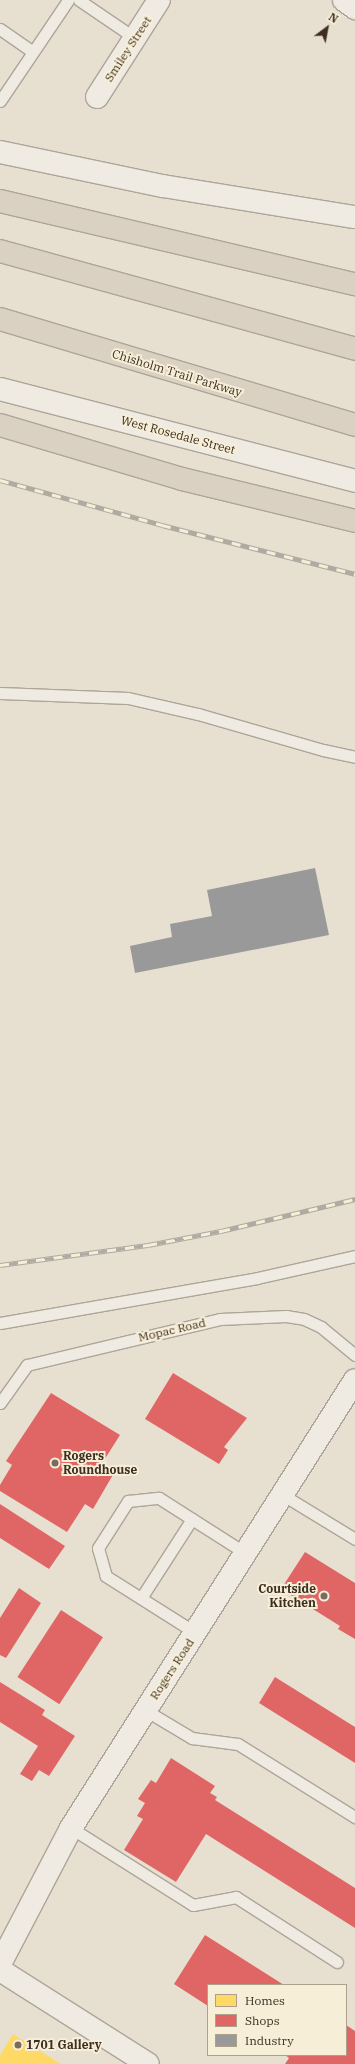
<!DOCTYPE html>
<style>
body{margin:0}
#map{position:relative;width:355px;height:2064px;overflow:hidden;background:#e7e0d1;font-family:"IBM Plex Serif",serif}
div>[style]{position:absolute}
.homes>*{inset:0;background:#ffd966}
.shops>*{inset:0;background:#e06666;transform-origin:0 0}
.industry>*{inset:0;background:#999}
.roads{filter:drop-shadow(1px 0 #ada599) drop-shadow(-1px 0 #ada599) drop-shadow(0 1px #ada599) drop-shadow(0 -1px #ada599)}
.lane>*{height:11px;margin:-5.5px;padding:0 5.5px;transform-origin:5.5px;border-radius:5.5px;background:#efebe3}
.street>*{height:22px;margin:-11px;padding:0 11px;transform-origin:11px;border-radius:11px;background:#efebe3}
.secondary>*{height:22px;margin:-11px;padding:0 11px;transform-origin:11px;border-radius:11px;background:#efebe3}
.highway>*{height:22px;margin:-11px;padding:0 11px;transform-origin:11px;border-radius:11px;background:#dad1c2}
.rail>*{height:4.5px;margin-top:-2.25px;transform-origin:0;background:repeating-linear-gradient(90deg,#f7eed8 0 9px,#afaaa2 0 18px);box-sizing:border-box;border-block:1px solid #afaaa2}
.dots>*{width:11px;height:11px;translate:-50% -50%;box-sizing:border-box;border:2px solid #f7eed8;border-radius:50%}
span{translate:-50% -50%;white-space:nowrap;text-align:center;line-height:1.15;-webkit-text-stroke:4px #f7eed8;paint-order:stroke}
.street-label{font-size:12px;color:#3d2e20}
.poi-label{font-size:12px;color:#3d2e20;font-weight:700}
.left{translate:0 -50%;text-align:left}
.right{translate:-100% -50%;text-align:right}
.legend{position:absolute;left:207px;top:1984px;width:140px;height:72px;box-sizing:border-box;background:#f7eed8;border:1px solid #ada18e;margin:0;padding:5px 7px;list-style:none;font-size:12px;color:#3d2e20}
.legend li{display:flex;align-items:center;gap:8px;height:20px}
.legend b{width:20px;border:1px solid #ada18e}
.north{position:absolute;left:307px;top:8px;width:40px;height:40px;-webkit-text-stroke:3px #f7eed8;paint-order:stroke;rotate:32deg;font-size:11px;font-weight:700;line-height:16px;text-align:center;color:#3d2e20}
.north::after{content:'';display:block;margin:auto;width:14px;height:18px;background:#3d2e20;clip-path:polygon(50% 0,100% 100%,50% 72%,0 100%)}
</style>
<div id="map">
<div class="homes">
<div style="clip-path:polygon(13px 2034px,61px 2064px,0 2064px,0 2055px)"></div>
</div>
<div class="shops">
<div style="clip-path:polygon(173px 1373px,247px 1418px,224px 1447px,228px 1450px,219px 1464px,145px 1419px)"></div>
<div style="clip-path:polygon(51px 1393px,120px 1435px,101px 1465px,114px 1473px,93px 1509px,85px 1504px,67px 1532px,0 1491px,0 1485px,12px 1465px,6px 1461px)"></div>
<div style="clip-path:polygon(0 1504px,65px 1546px,49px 1569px,0 1538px)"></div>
<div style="clip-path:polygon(305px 1552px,355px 1583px,355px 1639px,338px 1629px,340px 1626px,281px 1589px)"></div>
<div style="clip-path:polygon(19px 1588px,41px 1603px,6px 1658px,0 1655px,0 1618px)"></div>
<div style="left:61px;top:1610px;width:50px;height:80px;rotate:33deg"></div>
<div style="clip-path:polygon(275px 1677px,355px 1727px,355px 1763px,259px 1703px)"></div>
<div style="clip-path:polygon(0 1682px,45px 1710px,42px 1715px,75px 1736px,49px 1776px,39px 1770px,32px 1781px,20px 1774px,38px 1746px,0 1722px)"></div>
<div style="clip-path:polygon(171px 1758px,215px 1786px,210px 1793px,217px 1797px,215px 1800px,355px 1888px,355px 1928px,206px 1834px,176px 1882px,124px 1850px,143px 1819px,137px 1816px,145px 1803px,138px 1799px,151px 1780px,156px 1783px)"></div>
<div style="clip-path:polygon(205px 1935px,284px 1985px,208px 1985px,208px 2006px,174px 1984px)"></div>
<div style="clip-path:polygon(346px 2025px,355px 2031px,355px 2064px,285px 2064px,289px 2058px,285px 2055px,346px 2055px)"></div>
</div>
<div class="industry">
<div style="clip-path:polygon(315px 868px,329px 935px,135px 973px,130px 946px,172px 937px,170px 924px,212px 916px,207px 890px)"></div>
</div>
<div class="roads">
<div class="lane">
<div style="left:79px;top:0;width:68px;rotate:34.2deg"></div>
<div style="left:0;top:29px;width:39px;rotate:35deg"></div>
<div style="left:0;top:101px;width:122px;rotate:-56deg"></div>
<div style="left:0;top:693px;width:128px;rotate:2.2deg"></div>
<div style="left:128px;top:698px;width:72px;rotate:12.9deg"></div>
<div style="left:198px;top:714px;width:130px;rotate:16.1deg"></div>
<div style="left:323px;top:750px;width:33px;rotate:12deg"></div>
<div style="left:0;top:1323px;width:261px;rotate:-9.9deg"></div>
<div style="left:257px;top:1278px;width:100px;rotate:-12.7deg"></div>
<div style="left:0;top:1403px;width:47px;rotate:-54.6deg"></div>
<div style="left:27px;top:1365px;width:198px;rotate:-13.4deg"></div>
<div style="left:220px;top:1319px;width:66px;rotate:-2.6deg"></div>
<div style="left:286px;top:1316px;width:18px;rotate:9deg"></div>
<div style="left:304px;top:1319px;width:19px;rotate:25deg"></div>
<div style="left:321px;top:1327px;width:44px;rotate:39.5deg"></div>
<div style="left:283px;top:1495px;width:84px;rotate:31.4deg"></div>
<div style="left:141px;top:1598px;width:94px;rotate:-57.2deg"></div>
<div style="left:196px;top:1633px;width:107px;rotate:-147.7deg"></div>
<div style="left:106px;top:1576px;width:29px;rotate:-106deg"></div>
<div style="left:98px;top:1548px;width:56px;rotate:-57.4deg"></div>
<div style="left:128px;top:1501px;width:31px;rotate:-6deg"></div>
<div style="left:159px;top:1498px;width:104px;rotate:32.5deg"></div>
<div style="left:145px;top:1710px;width:55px;rotate:30.8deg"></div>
<div style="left:192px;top:1738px;width:46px;rotate:7.4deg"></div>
<div style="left:238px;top:1744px;width:138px;rotate:32deg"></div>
<div style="left:71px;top:1828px;width:144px;rotate:32.3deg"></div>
<div style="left:193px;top:1905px;width:44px;rotate:-10.5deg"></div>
<div style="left:236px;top:1897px;width:120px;rotate:32.8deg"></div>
</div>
<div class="street">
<div style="left:97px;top:97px;width:115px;rotate:-57.4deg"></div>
<div style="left:0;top:1964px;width:153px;rotate:-62.4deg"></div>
<div style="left:71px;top:1828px;width:530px;rotate:-57.63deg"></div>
<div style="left:0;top:1970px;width:175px;rotate:32.4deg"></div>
</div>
<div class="secondary">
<div style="left:344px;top:0;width:14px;rotate:36deg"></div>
<div style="left:0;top:152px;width:167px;rotate:11.8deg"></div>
<div style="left:163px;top:186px;width:194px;rotate:9.2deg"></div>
<div style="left:0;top:389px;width:367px;rotate:14.5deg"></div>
</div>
<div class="highway">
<div style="left:0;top:201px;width:365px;rotate:13.2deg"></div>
<div style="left:0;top:251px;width:368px;rotate:15.4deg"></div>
<div style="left:0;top:319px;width:370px;rotate:16.6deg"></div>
<div style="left:0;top:425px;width:190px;rotate:16.5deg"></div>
<div style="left:182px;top:479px;width:178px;rotate:13.6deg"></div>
</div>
</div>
<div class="rail">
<div style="left:0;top:480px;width:168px;rotate:15.5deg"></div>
<div style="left:162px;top:525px;width:199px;rotate:14.2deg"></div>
<div style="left:0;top:1265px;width:149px;rotate:-7.7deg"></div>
<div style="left:148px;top:1245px;width:74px;rotate:-10.9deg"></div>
<div style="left:221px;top:1231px;width:138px;rotate:-13.4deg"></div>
</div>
<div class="dots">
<div style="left:55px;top:1463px;background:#786c5e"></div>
<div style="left:324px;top:1596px;background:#786c5e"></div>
<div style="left:18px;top:2045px;background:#786c5e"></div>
</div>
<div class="street-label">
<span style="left:128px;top:49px;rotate:-57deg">Smiley Street</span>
<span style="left:177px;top:373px;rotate:17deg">Chisholm Trail Parkway</span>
<span style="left:178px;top:435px;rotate:15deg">West Rosedale Street</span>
<span style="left:172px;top:1330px;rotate:-13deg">Mopac Road</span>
<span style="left:172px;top:1669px;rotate:-57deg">Rogers Road</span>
</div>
<div class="poi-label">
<span class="left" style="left:63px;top:1463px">Rogers<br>Roundhouse</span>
<span class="right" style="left:316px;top:1596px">Courtside<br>Kitchen</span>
<span class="left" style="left:26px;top:2045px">1701 Gallery</span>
</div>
<ul class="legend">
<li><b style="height:11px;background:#ffd966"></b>Homes</li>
<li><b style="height:11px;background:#e06666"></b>Shops</li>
<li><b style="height:11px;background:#999"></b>Industry</li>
</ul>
<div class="north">N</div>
</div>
